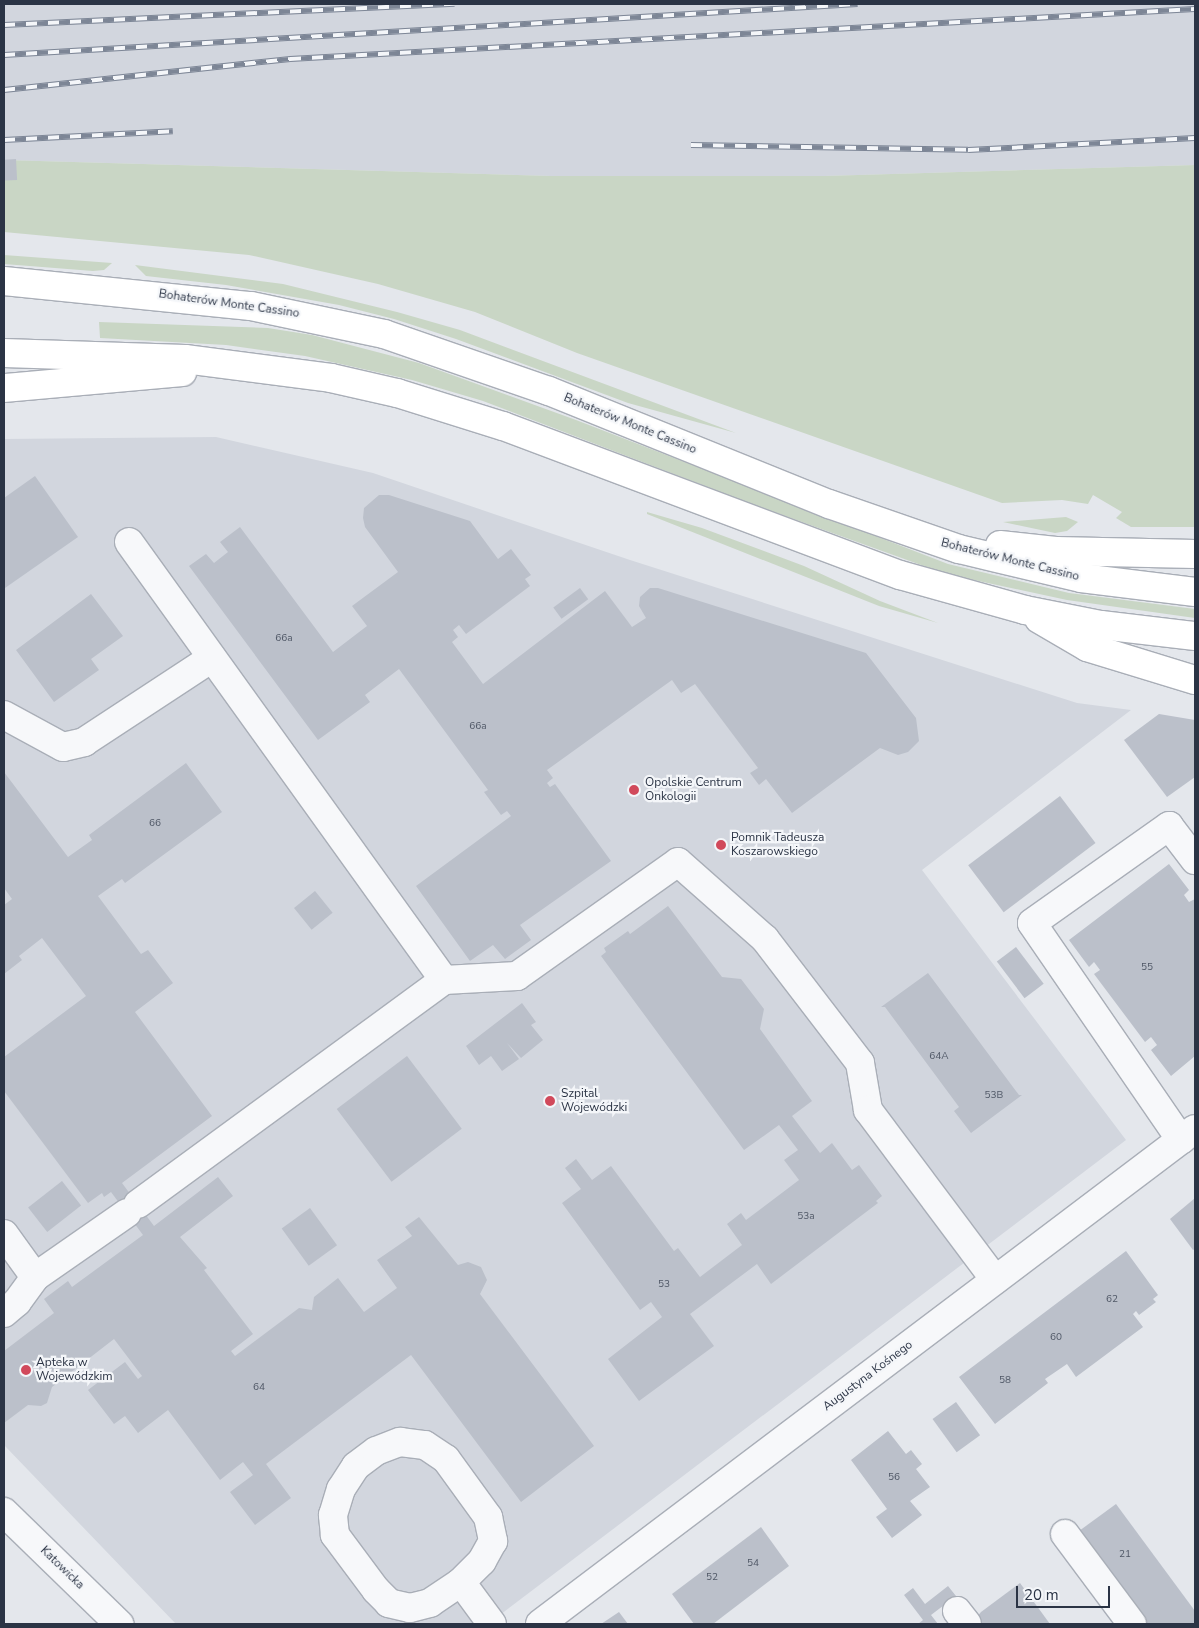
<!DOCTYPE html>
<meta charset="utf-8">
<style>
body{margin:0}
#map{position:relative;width:1199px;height:1628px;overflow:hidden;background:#e4e7ec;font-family:"Nunito Sans",sans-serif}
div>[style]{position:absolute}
.built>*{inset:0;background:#d2d6de}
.green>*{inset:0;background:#c9d6c5}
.building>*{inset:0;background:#bbc0ca;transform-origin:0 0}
.roads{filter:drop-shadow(1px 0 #a9aeb7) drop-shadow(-1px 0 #a9aeb7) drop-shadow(0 1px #a9aeb7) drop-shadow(0 -1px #a9aeb7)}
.minor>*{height:28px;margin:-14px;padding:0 14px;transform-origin:14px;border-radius:14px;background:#f7f8fa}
.major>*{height:28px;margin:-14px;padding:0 14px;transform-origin:14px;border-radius:14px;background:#fff}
.rail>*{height:5.5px;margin-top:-2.75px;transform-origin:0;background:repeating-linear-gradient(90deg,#f4f6f9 0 11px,#7d8696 0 22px);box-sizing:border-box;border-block:1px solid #7d8696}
.dots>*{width:14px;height:14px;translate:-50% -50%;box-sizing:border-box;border:2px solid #f4f6f9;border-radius:50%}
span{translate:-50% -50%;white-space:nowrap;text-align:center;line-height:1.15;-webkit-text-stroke:4.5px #f4f6f9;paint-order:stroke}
.number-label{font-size:10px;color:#4f5766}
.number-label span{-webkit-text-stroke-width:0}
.street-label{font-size:12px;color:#2b3445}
.poi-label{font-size:12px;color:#2b3445}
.left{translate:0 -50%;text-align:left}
.frame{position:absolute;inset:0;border:5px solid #2b3445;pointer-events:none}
.scale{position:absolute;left:1016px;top:1586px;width:94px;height:22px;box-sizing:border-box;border:2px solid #2b3445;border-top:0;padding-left:6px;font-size:15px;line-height:18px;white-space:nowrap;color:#2b3445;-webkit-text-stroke:4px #f4f6f9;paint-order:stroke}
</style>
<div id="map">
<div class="built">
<div style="clip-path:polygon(4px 4px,1195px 4px,1195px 165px,824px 176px,552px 176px,4px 160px)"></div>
<div style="clip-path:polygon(216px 437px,373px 473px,630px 560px,1077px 703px,1131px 710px,922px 870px,1126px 1140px,488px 1624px,176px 1624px,4px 1445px,4px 439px)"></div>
</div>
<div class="green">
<div style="clip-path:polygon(4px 160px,552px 176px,824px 176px,1195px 165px,1195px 527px,1131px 527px,1116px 518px,1122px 512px,1093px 495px,1088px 504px,1062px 500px,1002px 503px,577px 353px,475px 312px,378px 284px,249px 255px,4px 232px)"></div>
<div style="clip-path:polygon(4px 255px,112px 263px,104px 270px,93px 271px,4px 264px)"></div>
<div style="clip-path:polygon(135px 265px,283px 284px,397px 312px,460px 330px,736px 433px,628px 403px,456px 339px,394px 319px,339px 305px,226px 285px,146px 276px)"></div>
<div style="clip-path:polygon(99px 322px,268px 328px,312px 335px,419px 363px,576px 420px,948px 564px,1069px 593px,1195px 609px,1195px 618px,1067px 600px,946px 574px,752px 504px,483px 401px,412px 380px,305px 356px,226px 345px,100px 338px)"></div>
<div style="clip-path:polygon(647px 512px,702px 528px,804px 566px,880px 601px,938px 623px,879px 606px,647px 514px)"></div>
<div style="clip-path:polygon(1066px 517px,1078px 522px,1067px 531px,1055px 533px,1003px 522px)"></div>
</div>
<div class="building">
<div style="left:16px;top:159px;width:21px;height:12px;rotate:87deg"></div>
<div style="clip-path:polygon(35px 476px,78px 537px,5px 588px,4px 498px)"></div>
<div style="clip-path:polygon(379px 495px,389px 495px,470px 521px,498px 559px,511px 549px,531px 575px,525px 579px,530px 586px,466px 634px,459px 625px,453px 630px,458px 637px,452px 642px,483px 684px,605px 591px,632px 627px,646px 618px,639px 606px,640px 597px,650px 588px,658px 588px,866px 653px,916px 718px,919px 741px,908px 752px,898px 755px,880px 748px,792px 813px,766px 779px,759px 785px,750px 773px,758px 768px,695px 684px,681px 693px,672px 680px,547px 770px,553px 778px,547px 783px,550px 787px,555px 784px,611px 861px,520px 925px,531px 940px,505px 959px,493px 945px,470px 961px,416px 886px,511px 816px,507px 811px,501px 815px,484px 792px,488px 790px,399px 669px,365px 695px,370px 702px,318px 740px,189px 566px,206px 554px,214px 563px,228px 552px,220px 542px,240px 527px,333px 652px,367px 626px,352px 606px,398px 572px,365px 527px,363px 518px,364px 508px)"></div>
<div style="left:580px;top:588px;width:14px;height:33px;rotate:54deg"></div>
<div style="clip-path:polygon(91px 594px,123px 636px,91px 659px,99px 670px,54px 702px,16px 650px)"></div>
<div style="clip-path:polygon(1159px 714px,1195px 720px,1195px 777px,1167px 797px,1124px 740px)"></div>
<div style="clip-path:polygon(186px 763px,222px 812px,125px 883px,122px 879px,98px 896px,141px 954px,148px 950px,173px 983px,135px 1012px,212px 1116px,122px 1183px,154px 1226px,218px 1177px,233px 1196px,180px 1237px,207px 1268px,204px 1270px,253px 1334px,231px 1351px,235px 1356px,299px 1308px,312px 1310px,314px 1297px,338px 1278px,364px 1312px,397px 1288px,377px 1260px,412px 1236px,405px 1227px,419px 1217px,458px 1265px,468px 1262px,481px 1267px,487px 1280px,480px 1294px,594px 1446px,521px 1502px,411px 1355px,266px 1464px,291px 1498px,255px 1525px,230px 1492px,253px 1475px,243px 1462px,220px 1480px,168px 1410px,138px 1433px,125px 1416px,114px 1424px,88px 1390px,125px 1362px,138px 1379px,142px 1376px,114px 1339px,52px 1387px,47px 1403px,41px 1406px,28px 1405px,4px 1423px,4px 1351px,54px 1313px,44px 1299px,68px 1281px,72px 1287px,143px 1235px,111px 1192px,104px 1197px,102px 1193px,88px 1203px,4px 1091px,4px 1057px,86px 996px,42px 938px,19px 956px,22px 960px,4px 974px,4px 905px,12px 899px,4px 888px,4px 772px,68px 857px,92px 840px,89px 835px)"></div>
<div style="left:1060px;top:796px;width:59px;height:115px;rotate:53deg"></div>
<div style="clip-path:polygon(1169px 864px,1189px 890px,1184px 895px,1189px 902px,1195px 899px,1195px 1056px,1171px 1076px,1151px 1050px,1157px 1045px,1151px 1037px,1145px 1042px,1094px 974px,1100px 970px,1094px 962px,1089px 967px,1069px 940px)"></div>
<div style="left:315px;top:891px;width:28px;height:27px;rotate:51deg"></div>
<div style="clip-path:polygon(668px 906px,722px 977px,741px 979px,764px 1009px,760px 1029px,812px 1101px,792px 1116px,820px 1153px,832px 1143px,852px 1170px,859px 1165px,882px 1196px,876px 1201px,878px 1203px,771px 1284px,757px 1264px,690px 1314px,714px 1346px,639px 1401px,608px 1359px,662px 1317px,651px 1302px,640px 1310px,562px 1203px,581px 1189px,565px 1168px,576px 1159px,592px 1180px,611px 1166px,674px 1251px,678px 1248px,700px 1277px,742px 1245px,727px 1224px,741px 1213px,746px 1220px,799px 1180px,784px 1160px,798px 1150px,779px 1125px,744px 1150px,601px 956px,606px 952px,604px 948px,628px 931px,630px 934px)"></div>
<div style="left:1016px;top:947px;width:46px;height:24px;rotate:53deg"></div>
<div style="clip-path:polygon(928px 973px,1019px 1095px,1022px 1095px,971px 1133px,954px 1111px,959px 1107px,885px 1007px,881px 1007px)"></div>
<div style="clip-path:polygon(522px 1003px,536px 1022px,531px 1025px,543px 1040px,521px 1058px,507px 1043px,519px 1059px,502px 1071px,491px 1056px,479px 1065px,466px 1046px)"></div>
<div style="left:407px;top:1056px;width:91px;height:88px;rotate:53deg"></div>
<div style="left:62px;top:1181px;width:31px;height:43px;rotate:52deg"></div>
<div style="clip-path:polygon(1195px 1198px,1195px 1249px,1193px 1250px,1170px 1219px)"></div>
<div style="left:310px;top:1208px;width:46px;height:35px;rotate:54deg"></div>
<div style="clip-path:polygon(1126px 1251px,1158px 1295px,1153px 1299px,1156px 1302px,1139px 1315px,1136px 1311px,1133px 1314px,1143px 1327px,1076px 1377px,1067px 1364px,1045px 1379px,1048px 1383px,995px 1424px,959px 1377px)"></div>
<div style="left:956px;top:1402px;width:41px;height:29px;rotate:54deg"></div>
<div style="clip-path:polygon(888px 1431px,906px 1454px,911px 1450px,922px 1464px,916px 1469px,930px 1487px,910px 1501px,922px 1515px,892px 1538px,876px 1517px,887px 1509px,851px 1460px)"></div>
<div style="clip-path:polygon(1116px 1504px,1195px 1611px,1195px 1624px,1148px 1624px,1079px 1531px)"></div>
<div style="clip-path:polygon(761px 1527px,789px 1566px,713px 1624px,694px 1624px,672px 1594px)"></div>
<div style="clip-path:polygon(1020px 1583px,1050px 1624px,983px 1624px,977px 1617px,981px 1612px)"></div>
<div style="clip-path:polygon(948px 1586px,956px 1596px,931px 1615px,938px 1624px,918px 1624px,923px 1620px,904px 1595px,913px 1588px,925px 1604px)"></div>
<div style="clip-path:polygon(619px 1612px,628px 1624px,601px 1624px)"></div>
</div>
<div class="roads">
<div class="minor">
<div style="left:129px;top:542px;width:540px;rotate:54.28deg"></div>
<div style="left:4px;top:715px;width:67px;rotate:28.5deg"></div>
<div style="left:63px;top:747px;width:22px;rotate:-13deg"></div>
<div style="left:84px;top:742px;width:153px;rotate:-33.3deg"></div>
<div style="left:1181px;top:1140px;width:263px;rotate:-124.5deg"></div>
<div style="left:1032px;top:923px;width:168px;rotate:-35.3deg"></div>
<div style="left:1169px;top:826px;width:43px;rotate:52.6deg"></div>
<div style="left:138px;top:1204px;width:379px;rotate:-36.2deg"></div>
<div style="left:444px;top:980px;width:73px;rotate:-3.1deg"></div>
<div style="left:517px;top:976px;width:197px;rotate:-35.3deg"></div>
<div style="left:678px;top:862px;width:116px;rotate:41.5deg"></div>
<div style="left:765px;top:939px;width:156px;rotate:52.5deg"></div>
<div style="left:860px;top:1063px;width:48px;rotate:80.3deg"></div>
<div style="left:868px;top:1110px;width:212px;rotate:53.2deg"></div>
<div style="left:4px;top:1234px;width:53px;rotate:54.2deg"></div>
<div style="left:4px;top:1313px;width:17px;rotate:-40deg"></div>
<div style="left:17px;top:1302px;width:31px;rotate:-54deg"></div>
<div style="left:35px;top:1277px;width:112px;rotate:-34.8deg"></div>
<div style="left:400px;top:1442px;width:25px;rotate:7deg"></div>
<div style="left:425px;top:1445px;width:25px;rotate:34deg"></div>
<div style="left:446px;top:1459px;width:72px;rotate:54.1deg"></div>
<div style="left:488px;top:1517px;width:25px;rotate:78deg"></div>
<div style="left:493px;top:1541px;width:23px;rotate:119deg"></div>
<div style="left:482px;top:1561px;width:30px;rotate:135deg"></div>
<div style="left:461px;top:1582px;width:37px;rotate:146deg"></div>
<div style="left:430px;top:1603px;width:21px;rotate:166deg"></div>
<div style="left:410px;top:1608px;width:22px;rotate:-167deg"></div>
<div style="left:389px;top:1603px;width:18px;rotate:-135deg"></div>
<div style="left:376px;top:1590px;width:69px;rotate:-126.7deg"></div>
<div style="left:335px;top:1535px;width:20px;rotate:-96deg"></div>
<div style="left:333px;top:1515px;width:27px;rotate:-73deg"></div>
<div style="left:341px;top:1489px;width:27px;rotate:-57deg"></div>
<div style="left:356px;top:1466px;width:25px;rotate:-37deg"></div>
<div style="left:376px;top:1451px;width:26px;rotate:-21deg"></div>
<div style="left:4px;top:1512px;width:161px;rotate:44.2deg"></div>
<div style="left:1065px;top:1534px;width:112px;rotate:53.3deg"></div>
<div style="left:461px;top:1582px;width:52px;rotate:53.6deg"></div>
<div style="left:957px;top:1611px;width:16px;rotate:52deg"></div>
<div style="left:540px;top:1624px;width:821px;rotate:-37.08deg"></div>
</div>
<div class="major">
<div style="left:4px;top:281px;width:248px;rotate:5.8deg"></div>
<div style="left:251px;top:306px;width:136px;rotate:11.9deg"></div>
<div style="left:384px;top:334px;width:175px;rotate:19.1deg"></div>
<div style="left:549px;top:391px;width:302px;rotate:22deg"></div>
<div style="left:829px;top:504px;width:138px;rotate:19.1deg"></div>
<div style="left:959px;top:549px;width:125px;rotate:13.4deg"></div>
<div style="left:1081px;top:578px;width:115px;rotate:7deg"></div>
<div style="left:4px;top:353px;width:181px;rotate:1.9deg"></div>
<div style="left:185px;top:359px;width:147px;rotate:7.4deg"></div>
<div style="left:331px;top:378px;width:68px;rotate:12.8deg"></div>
<div style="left:397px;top:393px;width:111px;rotate:17.3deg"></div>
<div style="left:503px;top:426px;width:424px;rotate:20.6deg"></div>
<div style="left:900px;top:575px;width:130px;rotate:15.6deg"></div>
<div style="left:1025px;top:610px;width:77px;rotate:11.2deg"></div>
<div style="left:1101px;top:625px;width:95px;rotate:6.7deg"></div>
<div style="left:4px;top:388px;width:179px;rotate:-5.1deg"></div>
<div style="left:1000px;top:545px;width:56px;rotate:6.1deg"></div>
<div style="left:1056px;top:551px;width:139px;rotate:1.2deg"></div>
<div style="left:1039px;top:619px;width:56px;rotate:30.3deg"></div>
<div style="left:1087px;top:647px;width:113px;rotate:17deg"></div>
</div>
</div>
<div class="rail">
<div style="left:4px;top:25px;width:451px;rotate:-2.7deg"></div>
<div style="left:4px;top:55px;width:855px;rotate:-3.42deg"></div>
<div style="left:4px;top:90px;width:288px;rotate:-6.2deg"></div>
<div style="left:290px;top:59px;width:906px;rotate:-3.16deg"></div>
<div style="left:4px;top:140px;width:169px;rotate:-3deg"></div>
<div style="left:691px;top:145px;width:277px;rotate:1deg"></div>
<div style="left:968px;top:150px;width:227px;rotate:-3deg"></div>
</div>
<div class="dots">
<div style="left:634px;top:790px;background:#d1495b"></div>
<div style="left:721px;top:845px;background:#d1495b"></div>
<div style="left:550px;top:1101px;background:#d1495b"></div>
<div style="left:26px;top:1370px;background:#d1495b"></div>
</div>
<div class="number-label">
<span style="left:284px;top:639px">66a</span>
<span style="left:478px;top:727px">66a</span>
<span style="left:155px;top:824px">66</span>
<span style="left:1147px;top:968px">55</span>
<span style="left:939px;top:1057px">64A</span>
<span style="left:994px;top:1096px">53B</span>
<span style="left:806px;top:1217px">53a</span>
<span style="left:664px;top:1285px">53</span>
<span style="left:1112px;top:1300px">62</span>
<span style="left:1056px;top:1338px">60</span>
<span style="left:1005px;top:1381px">58</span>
<span style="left:259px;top:1388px">64</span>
<span style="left:894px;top:1478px">56</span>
<span style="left:1125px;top:1555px">21</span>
<span style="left:753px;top:1564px">54</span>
<span style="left:712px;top:1578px">52</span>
</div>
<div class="street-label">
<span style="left:229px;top:304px;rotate:8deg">Bohaterów Monte Cassino</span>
<span style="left:630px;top:424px;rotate:22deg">Bohaterów Monte Cassino</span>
<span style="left:1010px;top:560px;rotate:14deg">Bohaterów Monte Cassino</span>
<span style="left:868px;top:1376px;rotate:-37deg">Augustyna Kośnego</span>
<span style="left:62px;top:1568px;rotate:44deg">Katowicka</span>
</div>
<div class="poi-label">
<span class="left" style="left:645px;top:790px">Opolskie Centrum<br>Onkologii</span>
<span class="left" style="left:731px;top:845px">Pomnik Tadeusza<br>Koszarowskiego</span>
<span class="left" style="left:561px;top:1101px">Szpital<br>Wojewódzki</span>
<span class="left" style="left:36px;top:1370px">Apteka w<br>Wojewódzkim</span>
</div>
<div class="frame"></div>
<div class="scale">20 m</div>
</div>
